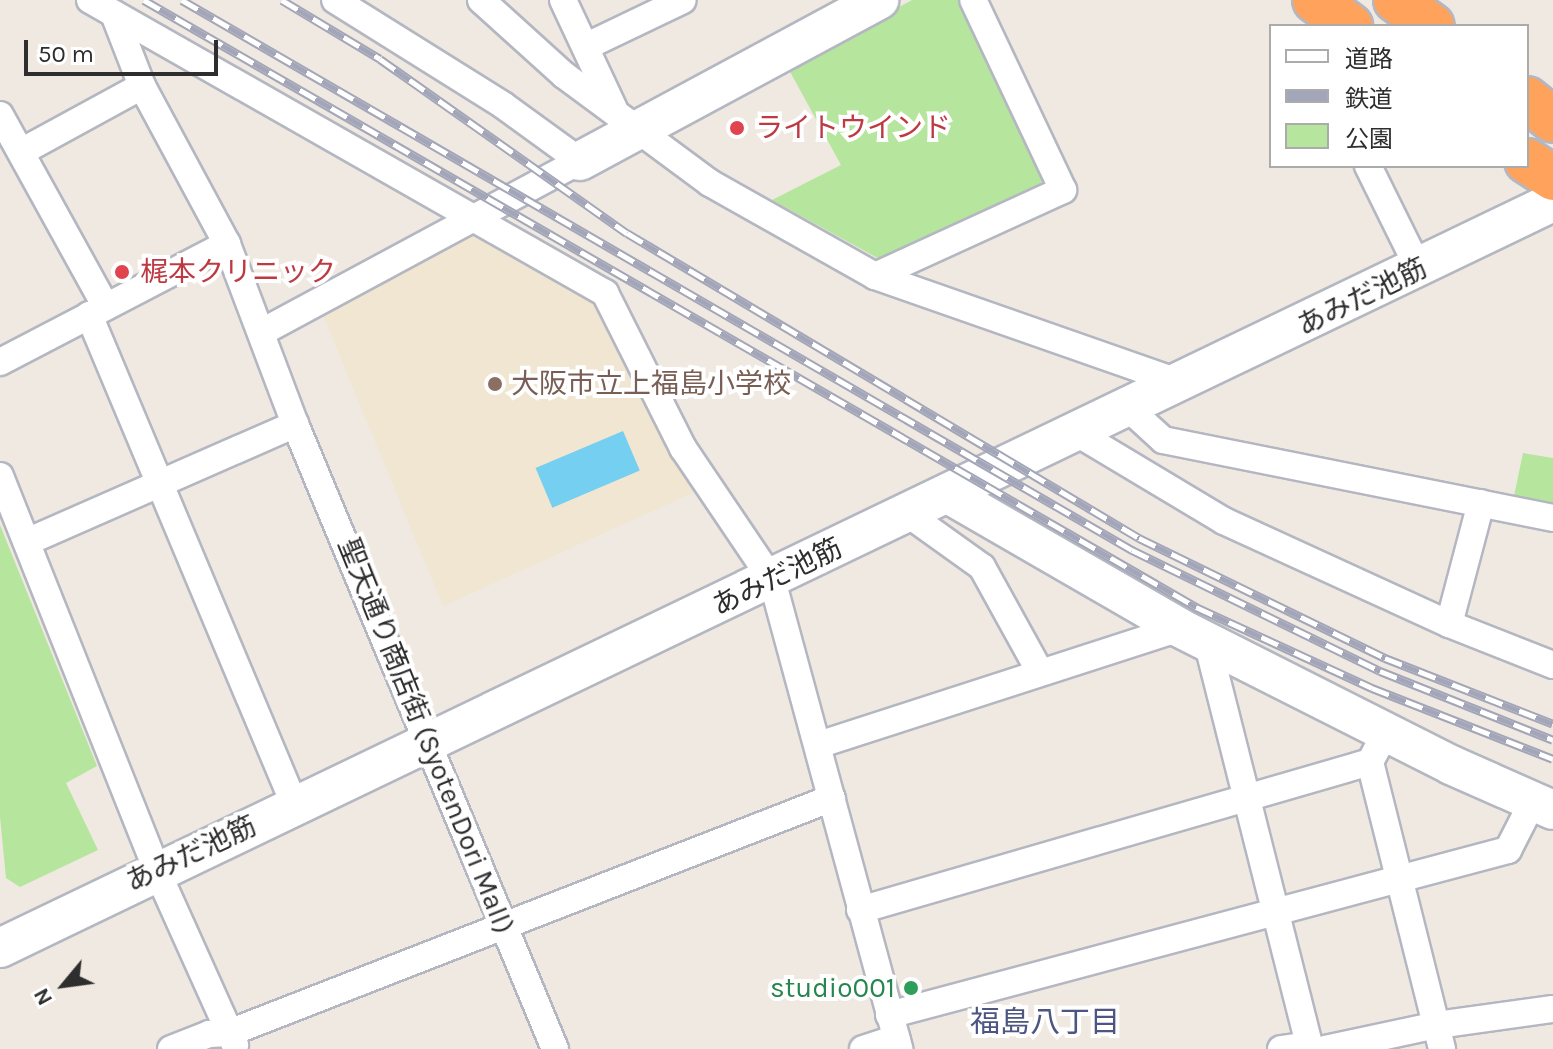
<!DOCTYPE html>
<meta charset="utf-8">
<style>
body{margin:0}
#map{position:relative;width:1553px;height:1049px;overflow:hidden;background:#efe9e1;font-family:Karla,"Noto Sans JP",sans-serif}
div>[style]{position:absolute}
.education>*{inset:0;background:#f0e6d1}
.green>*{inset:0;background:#b6e59e}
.water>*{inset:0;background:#75cff0;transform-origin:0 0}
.roads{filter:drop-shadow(2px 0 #b4b7c1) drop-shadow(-2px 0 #b4b7c1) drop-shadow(0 2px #b4b7c1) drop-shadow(0 -2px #b4b7c1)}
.street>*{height:26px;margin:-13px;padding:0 13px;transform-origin:13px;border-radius:13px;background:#fff}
.secondary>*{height:38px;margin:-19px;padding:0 19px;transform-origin:19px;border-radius:19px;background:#fff}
.highway>*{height:44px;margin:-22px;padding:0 22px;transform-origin:22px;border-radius:22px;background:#ffa35c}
.rail>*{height:9px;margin-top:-4.5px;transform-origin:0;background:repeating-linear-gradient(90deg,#fff 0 18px,#a3a6b8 0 36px);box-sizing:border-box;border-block:2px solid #a3a6b8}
.dots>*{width:22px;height:22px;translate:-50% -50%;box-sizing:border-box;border:4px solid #fff;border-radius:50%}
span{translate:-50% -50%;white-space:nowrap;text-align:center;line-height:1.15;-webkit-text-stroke:8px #fff;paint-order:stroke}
.health-label{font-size:28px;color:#be3a42}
.left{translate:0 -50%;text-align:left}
.street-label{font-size:28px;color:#2e2e2e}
.education-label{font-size:28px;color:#785e54}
.leisure-label{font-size:28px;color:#27864d}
.right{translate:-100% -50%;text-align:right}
.neighbourhood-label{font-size:30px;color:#4d5680}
.legend{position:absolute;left:1269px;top:24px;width:260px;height:144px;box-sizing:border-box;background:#fff;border:2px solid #ababab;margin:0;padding:10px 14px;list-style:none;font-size:24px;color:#2e2e2e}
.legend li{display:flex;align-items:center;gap:16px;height:40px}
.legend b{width:40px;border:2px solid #ababab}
.north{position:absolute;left:24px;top:945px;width:80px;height:80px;-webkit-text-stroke:6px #fff;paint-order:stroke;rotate:241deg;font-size:22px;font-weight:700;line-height:32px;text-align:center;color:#2e2e2e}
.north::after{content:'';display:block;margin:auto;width:28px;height:36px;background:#2e2e2e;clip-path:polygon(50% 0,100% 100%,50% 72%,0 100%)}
.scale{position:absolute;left:24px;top:40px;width:194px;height:36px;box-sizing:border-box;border:4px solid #2e2e2e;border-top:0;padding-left:10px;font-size:24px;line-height:28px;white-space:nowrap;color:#2e2e2e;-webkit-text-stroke:6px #fff;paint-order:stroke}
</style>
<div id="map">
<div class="education">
<div style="clip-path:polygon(472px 235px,598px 306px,699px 490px,443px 606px,323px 315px)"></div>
</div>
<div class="green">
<div style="clip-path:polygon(912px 0,960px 0,1044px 176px,1040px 186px,883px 261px,772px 200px,841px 165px,788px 68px)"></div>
<div style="clip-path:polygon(1523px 453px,1553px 458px,1553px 504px,1514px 496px)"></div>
<div style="clip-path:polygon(0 525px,97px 766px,66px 783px,98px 850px,20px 887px,6px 878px,0 817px)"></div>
</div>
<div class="water">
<div style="left:623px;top:431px;width:43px;height:95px;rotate:67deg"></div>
</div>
<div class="roads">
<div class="street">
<div style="left:90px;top:0;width:593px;rotate:29.64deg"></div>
<div style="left:605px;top:293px;width:174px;rotate:63.3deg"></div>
<div style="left:683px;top:448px;width:159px;rotate:56deg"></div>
<div style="left:772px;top:580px;width:486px;rotate:74.8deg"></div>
<div style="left:481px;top:0;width:112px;rotate:42.1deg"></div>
<div style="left:564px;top:75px;width:182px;rotate:36.5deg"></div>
<div style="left:710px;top:183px;width:189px;rotate:29.4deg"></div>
<div style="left:875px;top:276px;width:324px;rotate:19.3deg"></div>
<div style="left:563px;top:0;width:120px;rotate:64.9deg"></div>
<div style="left:114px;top:14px;width:77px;rotate:68.7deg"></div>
<div style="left:142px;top:86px;width:179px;rotate:61.7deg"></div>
<div style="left:227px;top:244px;width:192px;rotate:69.3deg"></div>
<div style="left:295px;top:424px;width:677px;rotate:67.41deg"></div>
<div style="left:587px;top:46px;width:106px;rotate:-25.6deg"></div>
<div style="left:0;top:115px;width:219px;rotate:61.1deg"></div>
<div style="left:21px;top:152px;width:138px;rotate:-28.6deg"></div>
<div style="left:1368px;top:166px;width:115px;rotate:63.7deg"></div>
<div style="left:875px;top:276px;width:207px;rotate:-24.6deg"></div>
<div style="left:1063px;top:190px;width:210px;rotate:-115.3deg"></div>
<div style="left:89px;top:315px;width:532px;rotate:67.24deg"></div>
<div style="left:262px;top:332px;width:361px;rotate:-28.3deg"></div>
<div style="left:580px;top:161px;width:95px;rotate:-144deg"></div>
<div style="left:503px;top:105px;width:198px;rotate:-148deg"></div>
<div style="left:0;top:362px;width:256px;rotate:-27.5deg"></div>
<div style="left:1128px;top:408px;width:47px;rotate:42.4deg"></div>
<div style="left:1163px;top:440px;width:398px;rotate:11.3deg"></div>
<div style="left:1077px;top:433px;width:171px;rotate:30.9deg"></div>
<div style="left:1224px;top:521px;width:247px;rotate:24.6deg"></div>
<div style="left:1449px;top:624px;width:112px;rotate:21.5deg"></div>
<div style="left:0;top:476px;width:423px;rotate:68.3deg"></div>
<div style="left:156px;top:869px;width:193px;rotate:65.8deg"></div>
<div style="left:908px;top:514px;width:91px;rotate:35.6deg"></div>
<div style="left:982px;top:567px;width:120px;rotate:61.1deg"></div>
<div style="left:29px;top:541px;width:291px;rotate:-23.7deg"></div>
<div style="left:1449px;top:624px;width:125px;rotate:-75.2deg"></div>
<div style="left:1207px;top:641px;width:421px;rotate:75.8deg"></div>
<div style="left:818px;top:745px;width:380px;rotate:-17.9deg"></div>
<div style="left:1378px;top:747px;width:17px;rotate:118deg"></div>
<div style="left:1370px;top:762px;width:296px;rotate:75.9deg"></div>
<div style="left:860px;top:910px;width:531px;rotate:-16.18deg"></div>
<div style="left:889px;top:1015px;width:641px;rotate:-14.93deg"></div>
<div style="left:1508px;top:850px;width:55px;rotate:-63deg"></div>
<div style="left:171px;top:1049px;width:41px;rotate:-21.5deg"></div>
<div style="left:209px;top:1034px;width:20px;rotate:-3deg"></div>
<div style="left:229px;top:1033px;width:647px;rotate:-21.29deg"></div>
<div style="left:863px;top:1049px;width:35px;rotate:-18deg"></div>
<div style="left:1281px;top:1049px;width:28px;rotate:-8deg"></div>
<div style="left:1325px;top:1049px;width:115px;rotate:-12.1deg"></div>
<div style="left:1437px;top:1025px;width:117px;rotate:-7.9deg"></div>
</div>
<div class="secondary">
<div style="left:580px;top:161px;width:340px;rotate:-28.3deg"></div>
<div style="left:950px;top:495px;width:266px;rotate:30deg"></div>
<div style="left:1180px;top:628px;width:304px;rotate:26.8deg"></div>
<div style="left:1451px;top:765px;width:111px;rotate:23.8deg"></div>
<div style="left:0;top:948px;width:1723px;rotate:-25.66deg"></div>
</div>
<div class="highway">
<div style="left:1315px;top:0;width:44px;rotate:36.6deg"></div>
<div style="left:1396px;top:0;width:44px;rotate:35.8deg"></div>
<div style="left:1527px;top:99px;width:33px;rotate:39deg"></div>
<div style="left:1527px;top:161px;width:31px;rotate:33deg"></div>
</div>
</div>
<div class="rail">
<div style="left:144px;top:0;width:1215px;rotate:29.98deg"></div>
<div style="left:1196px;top:607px;width:194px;rotate:24.7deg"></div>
<div style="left:1372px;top:688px;width:194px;rotate:21.4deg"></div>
<div style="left:182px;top:0;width:1098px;rotate:30.07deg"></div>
<div style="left:1132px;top:550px;width:276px;rotate:26deg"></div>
<div style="left:1380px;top:671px;width:186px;rotate:21.7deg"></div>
<div style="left:282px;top:0;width:114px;rotate:31deg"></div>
<div style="left:380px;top:59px;width:302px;rotate:35.2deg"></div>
<div style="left:627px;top:233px;width:596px;rotate:30.78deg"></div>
<div style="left:1139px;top:538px;width:274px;rotate:26deg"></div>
<div style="left:1385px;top:658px;width:180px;rotate:21.4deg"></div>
</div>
<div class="dots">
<div style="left:737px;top:128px;background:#e0444e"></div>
<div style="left:122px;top:272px;background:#e0444e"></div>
<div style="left:495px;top:384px;background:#8d6e63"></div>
<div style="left:911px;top:988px;background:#2e9e5b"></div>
</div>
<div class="health-label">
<span class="left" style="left:755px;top:128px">ライトウインド</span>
<span class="left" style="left:140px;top:272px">梶本クリニック</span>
</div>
<div class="street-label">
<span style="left:1362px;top:297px;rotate:-26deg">あみだ池筋</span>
<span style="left:777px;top:577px;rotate:-26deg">あみだ池筋</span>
<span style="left:426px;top:736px;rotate:68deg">聖天通り商店街 (SyotenDori Mall)</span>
<span style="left:191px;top:854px;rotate:-25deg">あみだ池筋</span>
</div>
<div class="education-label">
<span class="left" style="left:511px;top:384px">大阪市立上福島小学校</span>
</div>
<div class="leisure-label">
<span class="right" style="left:895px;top:988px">studio001</span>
</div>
<div class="neighbourhood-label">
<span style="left:1045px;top:1022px">福島八丁目</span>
</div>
<ul class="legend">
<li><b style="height:10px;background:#fff"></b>道路</li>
<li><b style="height:10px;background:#a3a6b8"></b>鉄道</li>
<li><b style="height:22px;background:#b6e59e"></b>公園</li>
</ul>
<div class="north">N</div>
<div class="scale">50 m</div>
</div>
